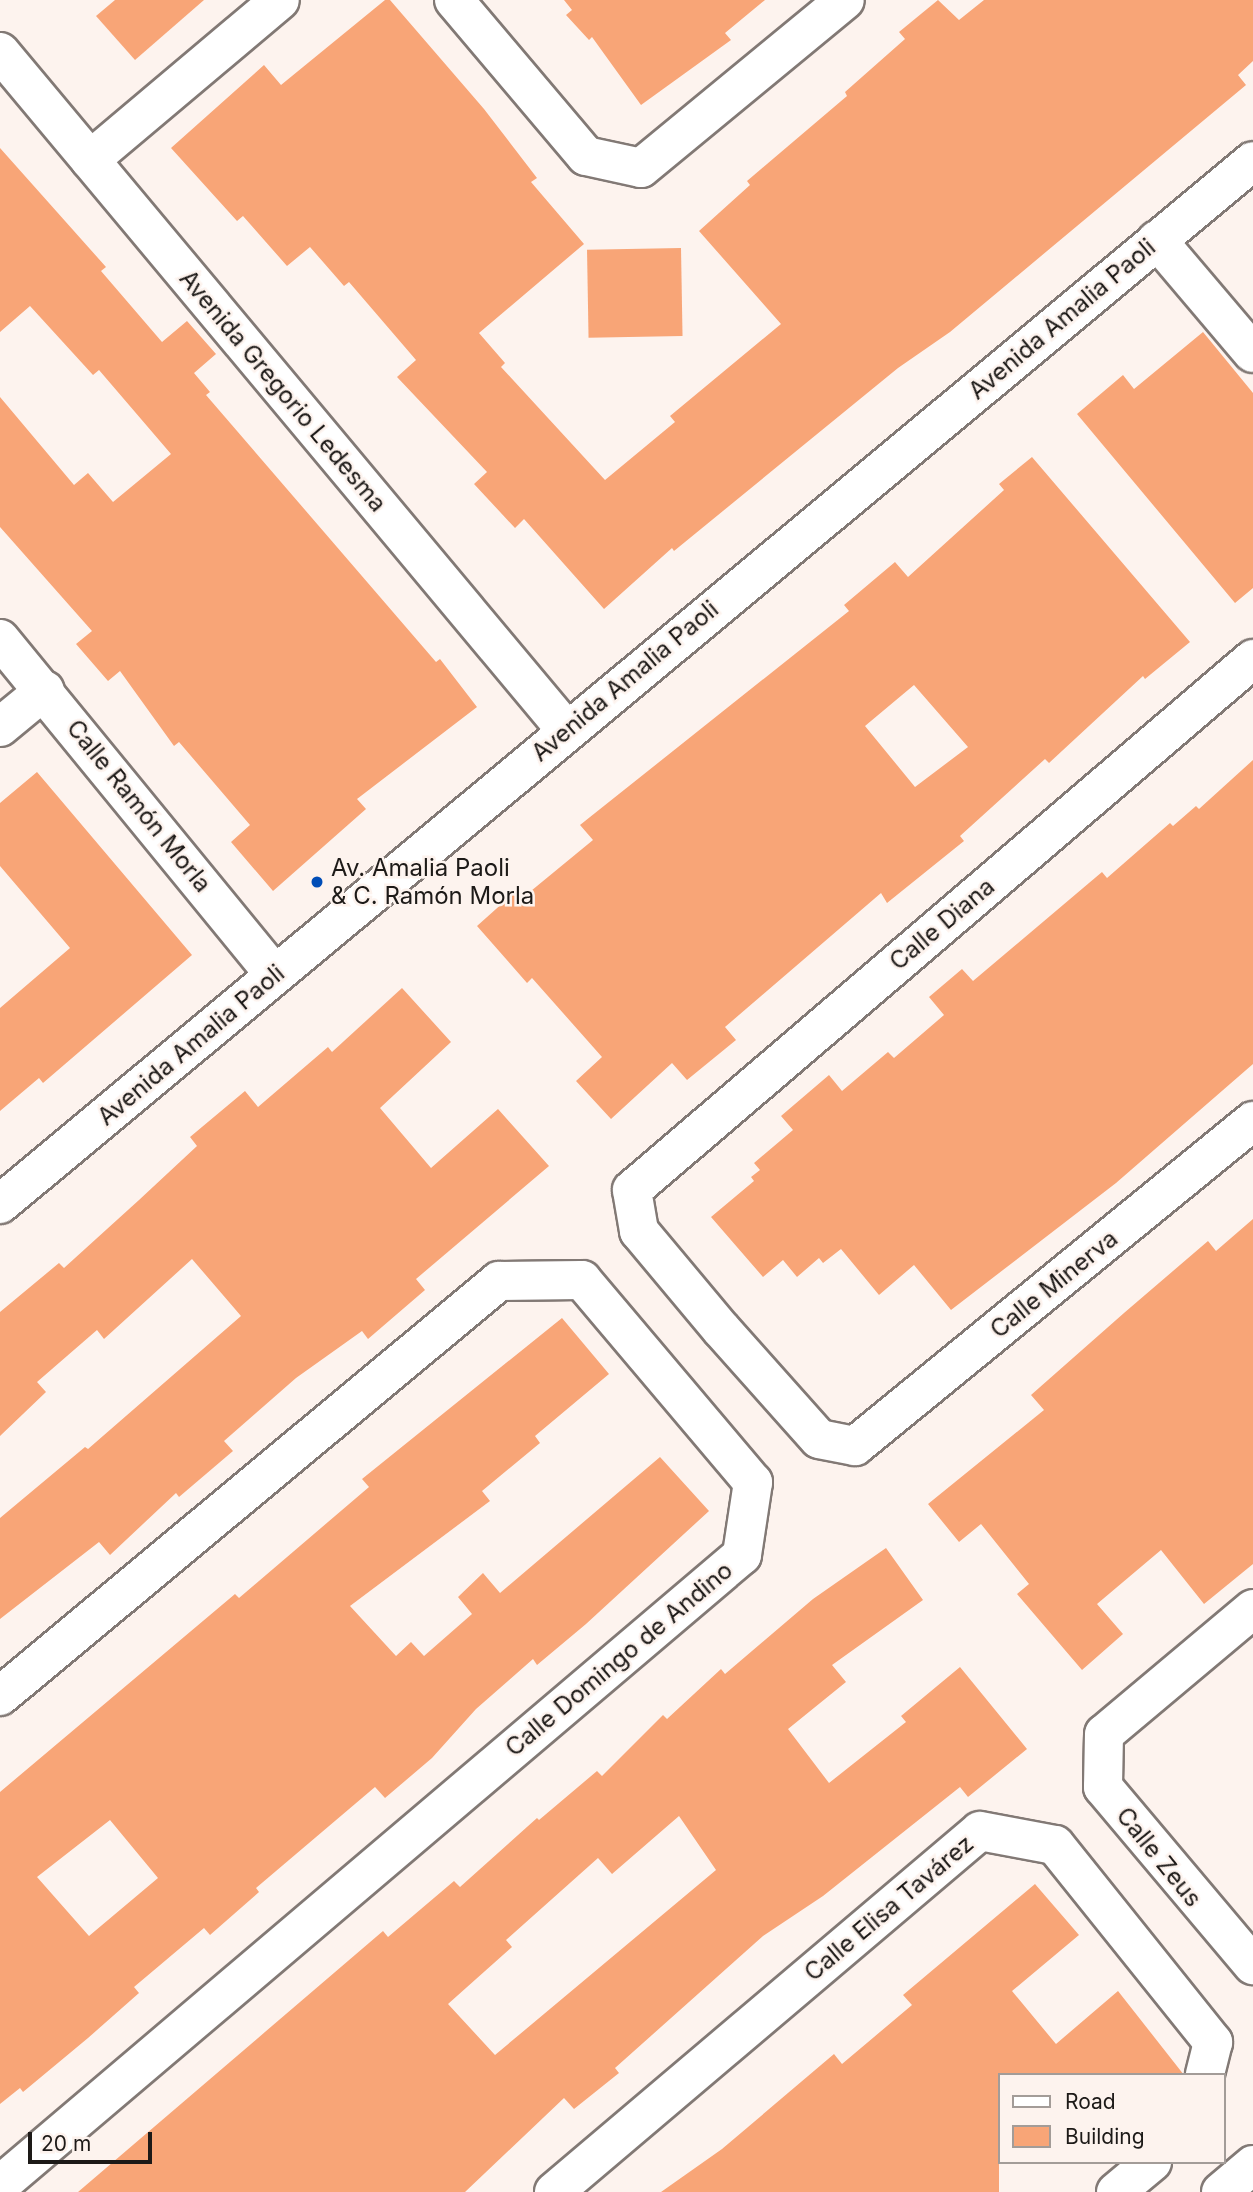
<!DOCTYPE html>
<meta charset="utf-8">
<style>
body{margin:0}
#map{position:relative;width:1253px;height:2192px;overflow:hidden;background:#fdf3ee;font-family:Inter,sans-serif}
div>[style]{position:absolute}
.building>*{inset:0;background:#f8a577;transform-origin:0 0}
.roads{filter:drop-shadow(2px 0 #827975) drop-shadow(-2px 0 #827975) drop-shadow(0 2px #827975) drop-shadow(0 -2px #827975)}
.minor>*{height:38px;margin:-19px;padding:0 19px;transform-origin:19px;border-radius:19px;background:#fff}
.dots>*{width:19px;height:19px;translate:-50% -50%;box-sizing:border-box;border:4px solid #fdf3ee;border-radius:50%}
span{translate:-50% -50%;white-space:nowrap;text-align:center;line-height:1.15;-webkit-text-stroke:5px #fdf3ee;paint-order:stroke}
.street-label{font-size:24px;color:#1d1a18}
.poi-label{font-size:24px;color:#1d1a18}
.left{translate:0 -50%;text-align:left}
.legend{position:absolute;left:998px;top:2073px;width:228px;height:91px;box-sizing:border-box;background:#fdf3ee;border:2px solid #a39c98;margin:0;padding:9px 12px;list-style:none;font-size:21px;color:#1d1a18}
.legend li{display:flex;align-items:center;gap:14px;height:35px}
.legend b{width:35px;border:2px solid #a39c98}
.scale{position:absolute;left:28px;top:2132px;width:124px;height:32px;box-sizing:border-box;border:4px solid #1d1a18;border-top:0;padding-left:9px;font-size:21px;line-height:24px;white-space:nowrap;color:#1d1a18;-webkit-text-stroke:5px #fdf3ee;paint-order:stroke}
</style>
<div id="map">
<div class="building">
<div style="clip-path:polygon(115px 0,204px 0,135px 60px,96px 16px)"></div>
<div style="clip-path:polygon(385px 0,390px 0,484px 109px,537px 178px,531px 182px,584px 244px,479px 333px,505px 363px,501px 367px,605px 480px,675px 422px,670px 416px,781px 324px,699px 231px,750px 185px,747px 181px,847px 96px,845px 92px,905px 39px,899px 32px,938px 0,959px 20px,984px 0,1253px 0,1253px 61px,1238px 75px,1246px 85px,950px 332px,898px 368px,674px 551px,672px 548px,604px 609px,524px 519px,515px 528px,474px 484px,487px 472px,397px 377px,416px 360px,349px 282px,344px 286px,310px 247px,287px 266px,243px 216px,237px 221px,171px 148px,264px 65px,281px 85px)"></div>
<div style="clip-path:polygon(564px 0,765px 0,725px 33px,731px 40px,641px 105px,592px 37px,589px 40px,566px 15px,572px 10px)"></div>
<div style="clip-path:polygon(0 148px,106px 267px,101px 271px,162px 342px,187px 321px,216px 354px,194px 373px,210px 392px,206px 395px,436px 662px,440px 659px,477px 707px,357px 799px,366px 809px,273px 891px,231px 842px,250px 825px,179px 742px,174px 746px,120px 671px,108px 681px,76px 644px,92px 631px,0 527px,0 397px,74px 485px,88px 473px,113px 502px,171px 454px,99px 370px,93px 375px,30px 306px,0 332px)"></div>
<div style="left:681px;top:248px;width:88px;height:94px;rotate:89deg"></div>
<div style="clip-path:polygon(1203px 332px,1253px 393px,1253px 588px,1235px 603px,1077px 414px,1123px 375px,1134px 389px)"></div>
<div style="clip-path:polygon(evenodd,1032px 457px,1190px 642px,1145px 679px,1143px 676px,1049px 763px,1045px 759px,960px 836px,964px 841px,887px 903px,881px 893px,725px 1027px,736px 1040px,687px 1080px,672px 1063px,611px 1119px,576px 1081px,602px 1057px,532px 978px,527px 983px,477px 926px,514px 893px,520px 900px,593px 840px,580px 825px,849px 611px,844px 605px,895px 562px,908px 577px,1004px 490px,999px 484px,1032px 457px,914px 685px,968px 747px,915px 787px,865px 726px,914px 685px)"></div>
<div style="clip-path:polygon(1253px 760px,1253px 1064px,1116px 1183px,951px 1310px,914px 1265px,879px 1295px,841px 1249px,823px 1263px,819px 1258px,797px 1277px,783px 1260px,763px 1277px,711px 1217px,754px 1181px,751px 1177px,760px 1170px,754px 1163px,793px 1130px,781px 1116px,829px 1075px,842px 1091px,888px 1052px,894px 1058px,944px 1015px,929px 997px,962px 969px,973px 981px,1102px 872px,1107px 878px,1170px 823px,1173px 826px,1196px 806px,1199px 809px)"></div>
<div style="clip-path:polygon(37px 772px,192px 955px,43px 1083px,39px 1078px,0 1111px,0 1008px,70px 948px,0 866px,0 803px)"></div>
<div style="clip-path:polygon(402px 988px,451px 1042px,380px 1108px,431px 1168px,498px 1109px,549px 1166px,416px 1279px,425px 1290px,368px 1339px,362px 1331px,296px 1378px,224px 1441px,233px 1451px,179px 1497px,176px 1493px,110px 1555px,99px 1542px,0 1619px,0 1518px,85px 1447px,88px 1449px,241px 1316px,192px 1259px,104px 1339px,97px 1330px,37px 1382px,46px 1392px,0 1436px,0 1312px,59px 1263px,64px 1268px,139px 1200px,197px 1146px,190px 1137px,245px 1091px,258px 1107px,328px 1047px,332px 1052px)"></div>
<div style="clip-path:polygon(1253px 1219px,1253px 1564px,1204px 1604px,1161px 1550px,1097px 1604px,1123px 1634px,1082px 1670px,1017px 1594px,1029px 1584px,981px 1524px,959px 1542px,928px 1504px,1044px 1410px,1031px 1395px,1124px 1313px,1208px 1241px,1216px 1251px)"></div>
<div style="clip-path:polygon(evenodd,562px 1318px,609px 1374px,535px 1436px,540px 1443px,482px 1491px,490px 1501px,350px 1606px,396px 1656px,411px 1642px,424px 1656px,472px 1614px,458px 1597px,483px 1573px,500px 1593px,660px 1457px,709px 1511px,586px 1624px,537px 1665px,533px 1659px,476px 1709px,432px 1758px,385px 1798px,375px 1787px,256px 1888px,259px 1892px,210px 1935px,204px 1928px,134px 1987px,139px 1993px,88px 2038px,23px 2092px,20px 2088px,0 2104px,0 1792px,235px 1594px,239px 1598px,369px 1487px,362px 1479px,562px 1318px,110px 1820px,158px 1878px,89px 1936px,37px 1877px,110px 1820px)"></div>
<div style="clip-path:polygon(evenodd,886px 1548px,923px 1600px,832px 1665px,846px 1682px,788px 1729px,829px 1783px,906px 1722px,901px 1716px,960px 1667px,1027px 1749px,968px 1797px,960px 1787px,823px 1896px,763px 1936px,615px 2068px,619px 2073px,574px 2109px,564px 2098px,465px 2192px,78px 2192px,383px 1931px,388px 1937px,454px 1881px,460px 1887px,537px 1818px,539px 1820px,597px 1771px,602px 1776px,663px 1715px,667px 1719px,721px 1669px,725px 1674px,813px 1599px,886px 1548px,679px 1816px,716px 1870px,495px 2055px,448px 2004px,512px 1947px,506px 1940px,598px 1858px,612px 1874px,679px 1816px)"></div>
<div style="clip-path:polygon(1035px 1884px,1079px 1935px,1012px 1991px,1056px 2044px,1118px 1991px,1184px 2075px,999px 2075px,999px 2192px,661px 2192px,722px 2149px,834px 2054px,842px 2064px,912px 2005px,903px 1995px)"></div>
</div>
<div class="roads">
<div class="minor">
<div style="left:454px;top:0;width:204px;rotate:49.8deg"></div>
<div style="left:586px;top:156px;width:56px;rotate:12.3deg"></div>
<div style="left:641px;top:168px;width:264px;rotate:-39.5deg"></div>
<div style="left:0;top:52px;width:883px;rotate:50.14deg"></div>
<div style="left:90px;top:160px;width:248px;rotate:-40.1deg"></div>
<div style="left:1157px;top:240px;width:148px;rotate:49.7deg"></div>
<div style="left:0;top:639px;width:434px;rotate:50.7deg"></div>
<div style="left:1253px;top:659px;width:817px;rotate:139.47deg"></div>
<div style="left:632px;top:1190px;width:42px;rotate:80.3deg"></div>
<div style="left:639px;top:1231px;width:128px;rotate:50.1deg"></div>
<div style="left:721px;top:1329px;width:147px;rotate:48.3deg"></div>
<div style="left:819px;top:1439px;width:37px;rotate:11deg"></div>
<div style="left:855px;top:1446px;width:514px;rotate:-39.23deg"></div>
<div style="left:0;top:727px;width:58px;rotate:-39.4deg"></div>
<div style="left:0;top:1204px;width:1630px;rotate:-39.77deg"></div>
<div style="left:1253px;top:1609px;width:194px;rotate:140deg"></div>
<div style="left:1104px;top:1734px;width:53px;rotate:91.1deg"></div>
<div style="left:1103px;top:1787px;width:233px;rotate:49.9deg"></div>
<div style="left:0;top:1696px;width:649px;rotate:-39.75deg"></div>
<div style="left:499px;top:1281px;width:83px;rotate:-0.7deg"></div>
<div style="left:582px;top:1280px;width:265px;rotate:49.8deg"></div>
<div style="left:753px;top:1482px;width:74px;rotate:98.6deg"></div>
<div style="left:742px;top:1555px;width:973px;rotate:139.67deg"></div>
<div style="left:554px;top:2192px;width:558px;rotate:-40.28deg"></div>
<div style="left:980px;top:1831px;width:76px;rotate:10.6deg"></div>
<div style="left:1055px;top:1845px;width:253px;rotate:51.3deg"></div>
<div style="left:1213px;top:2042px;width:34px;rotate:104deg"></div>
<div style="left:1116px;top:2192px;width:47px;rotate:-39.8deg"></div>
<div style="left:1221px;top:2192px;width:42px;rotate:-40.2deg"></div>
</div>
</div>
<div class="dots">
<div style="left:317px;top:882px;background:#004db7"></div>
</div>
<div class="street-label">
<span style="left:1062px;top:319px;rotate:-40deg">Avenida Amalia Paoli</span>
<span style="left:283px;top:391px;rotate:50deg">Avenida Gregorio Ledesma</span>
<span style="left:625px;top:681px;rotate:-40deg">Avenida Amalia Paoli</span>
<span style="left:139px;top:806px;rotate:51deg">Calle Ramón Morla</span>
<span style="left:942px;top:924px;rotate:-40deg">Calle Diana</span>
<span style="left:191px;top:1045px;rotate:-40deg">Avenida Amalia Paoli</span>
<span style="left:1054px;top:1284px;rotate:-39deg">Calle Minerva</span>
<span style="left:619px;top:1659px;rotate:-40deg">Calle Domingo de Andino</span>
<span style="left:1159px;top:1857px;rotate:51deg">Calle Zeus</span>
<span style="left:889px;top:1908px;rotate:-40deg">Calle Elisa Tavárez</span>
</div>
<div class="poi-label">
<span class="left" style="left:331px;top:882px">Av. Amalia Paoli<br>&amp; C. Ramón Morla</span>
</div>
<ul class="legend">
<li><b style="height:9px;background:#fff"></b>Road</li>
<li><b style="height:19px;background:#f8a577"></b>Building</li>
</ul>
<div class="scale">20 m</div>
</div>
